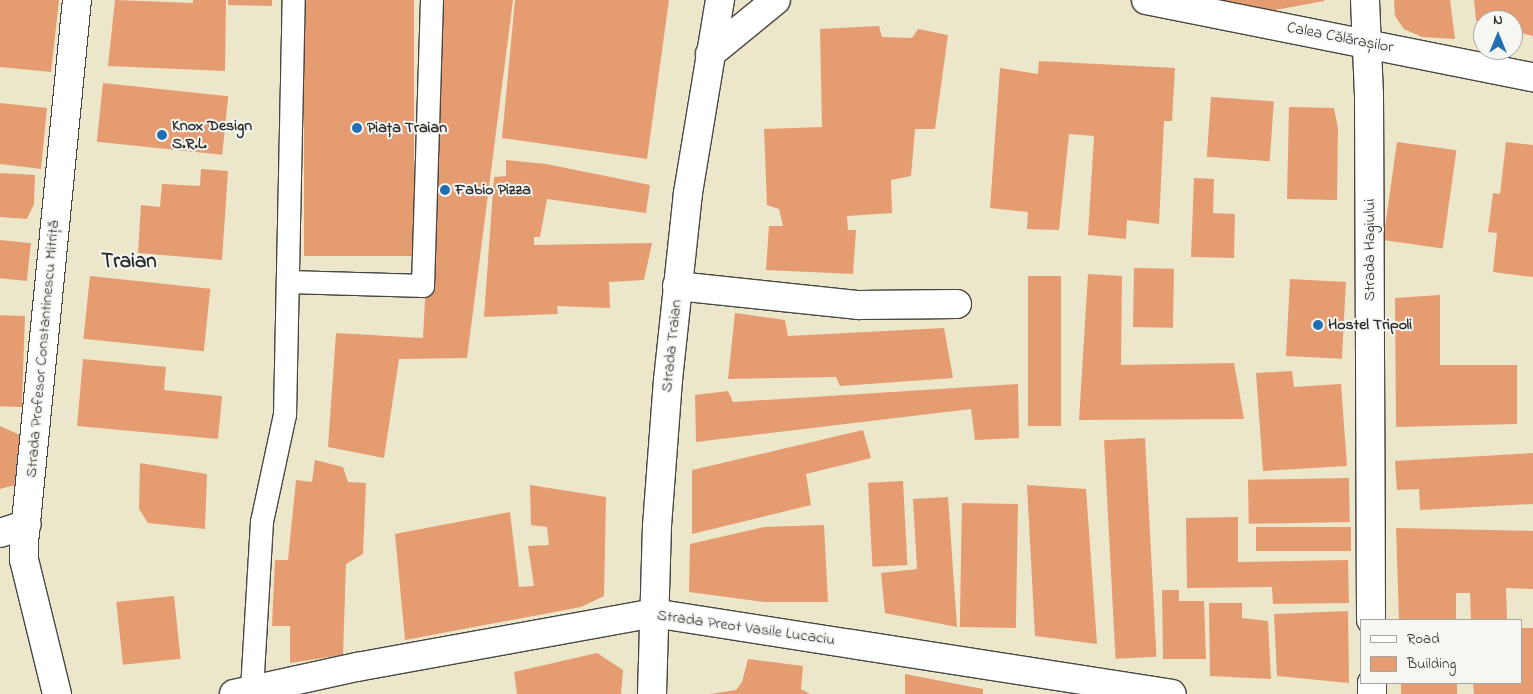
<!DOCTYPE html>
<meta charset="utf-8">
<style>
body{margin:0}
#map{position:relative;width:1533px;height:694px;overflow:hidden;background:#ece6cb;font-family:"Indie Flower",sans-serif}
div>[style]{position:absolute}
.building>*{inset:0;background:#e69c71;transform-origin:0 0}
.roads{filter:drop-shadow(1px 0 #484743) drop-shadow(-1px 0 #484743) drop-shadow(0 1px #484743) drop-shadow(0 -1px #484743)}
.service>*{height:22px;margin:-11px;padding:0 11px;transform-origin:11px;border-radius:11px;background:#fff}
.minor>*{height:28px;margin:-14px;padding:0 14px;transform-origin:14px;border-radius:14px;background:#fff}
.tertiary>*{height:28px;margin:-14px;padding:0 14px;transform-origin:14px;border-radius:14px;background:#fff}
.secondary>*{height:28px;margin:-14px;padding:0 14px;transform-origin:14px;border-radius:14px;background:#fff}
.dots>*{width:14px;height:14px;translate:-50% -50%;box-sizing:border-box;border:2px solid #f6f6f2;border-radius:50%}
span{translate:-50% -50%;white-space:nowrap;text-align:center;line-height:1.15;-webkit-text-stroke:4px #f6f6f2;paint-order:stroke}
.street-label{font-size:16px;color:#2b2b2b}
.poi-label{font-size:16px;color:#2b2b2b;font-weight:700}
.left{translate:0 -50%;text-align:left}
.district-label{font-size:21px;color:#2b2b2b;font-weight:700}
.legend{position:absolute;left:1360px;top:619px;width:162px;height:65px;box-sizing:border-box;background:#f6f6f2;border:1px solid #a5a5a2;margin:0;padding:6px 9px;list-style:none;font-size:15px;color:#2b2b2b}
.legend li{display:flex;align-items:center;gap:10px;height:25px}
.legend b{width:25px;border:1px solid #a5a5a2}
.north{position:absolute;left:1473px;top:10px;width:50px;height:50px;box-sizing:border-box;background:#f6f6f2;border:1px solid #a5a5a2;border-radius:50%;rotate:0deg;font-size:14px;font-weight:700;line-height:20px;text-align:center;color:#2b2b2b}
.north::after{content:'';display:block;margin:auto;width:18px;height:22px;background:#1f6fb2;clip-path:polygon(50% 0,100% 100%,50% 72%,0 100%)}
</style>
<div id="map">
<div class="building">
<div style="clip-path:polygon(0 0,59px 0,51px 72px,0 67px)"></div>
<div style="clip-path:polygon(115px 0,193px 3px,193px 0,226px 0,225px 71px,108px 66px)"></div>
<div style="clip-path:polygon(228px 0,272px 0,272px 6px,228px 5px)"></div>
<div style="left:304px;top:0;width:110px;height:256px"></div>
<div style="clip-path:polygon(441px 0,513px 0,467px 358px,399px 359px,384px 458px,328px 447px,336px 333px,423px 338px)"></div>
<div style="clip-path:polygon(515px 0,669px 0,647px 159px,502px 138px)"></div>
<div style="clip-path:polygon(1204px 0,1324px 0,1324px 1px,1270px 11px)"></div>
<div style="clip-path:polygon(1394px 0,1450px 0,1455px 39px,1422px 37px,1404px 29px,1395px 16px)"></div>
<div style="clip-path:polygon(1474px 0,1533px 0,1533px 36px,1513px 31px,1513px 20px,1476px 21px)"></div>
<div style="clip-path:polygon(879px 26px,882px 37px,912px 38px,918px 29px,948px 35px,935px 129px,915px 129px,911px 176px,891px 180px,892px 213px,847px 216px,848px 230px,856px 230px,853px 274px,766px 270px,769px 226px,783px 226px,779px 209px,767px 205px,764px 129px,822px 127px,820px 29px)"></div>
<div style="clip-path:polygon(1039px 61px,1175px 68px,1172px 121px,1164px 121px,1159px 224px,1127px 220px,1126px 239px,1088px 235px,1094px 136px,1069px 134px,1059px 230px,1027px 229px,1028px 212px,990px 208px,1000px 68px,1038px 74px)"></div>
<div style="left:103px;top:83px;width:126px;height:59px;rotate:6deg"></div>
<div style="left:1211px;top:97px;width:63px;height:60px;rotate:4deg"></div>
<div style="clip-path:polygon(0 103px,47px 108px,41px 169px,0 164px)"></div>
<div style="clip-path:polygon(1289px 107px,1334px 108px,1338px 128px,1337px 200px,1287px 199px)"></div>
<div style="left:1397px;top:142px;width:60px;height:99px;rotate:8deg"></div>
<div style="clip-path:polygon(1506px 142px,1533px 145px,1533px 277px,1493px 272px,1497px 233px,1488px 232px,1493px 193px,1500px 194px)"></div>
<div style="clip-path:polygon(506px 160px,546px 164px,650px 185px,646px 213px,547px 199px,540px 237px,534px 237px,534px 245px,652px 243px,644px 280px,609px 282px,610px 308px,557px 306px,558px 314px,484px 317px,494px 177px,506px 176px)"></div>
<div style="clip-path:polygon(201px 169px,228px 171px,222px 260px,138px 253px,141px 205px,160px 207px,162px 184px,200px 186px)"></div>
<div style="clip-path:polygon(0 173px,35px 175px,34px 204px,27px 219px,0 217px)"></div>
<div style="clip-path:polygon(1194px 178px,1214px 179px,1213px 213px,1235px 214px,1234px 258px,1191px 257px)"></div>
<div style="left:0;top:240px;width:31px;height:38px;rotate:6deg"></div>
<div style="left:1134px;top:268px;width:40px;height:59px;rotate:1deg"></div>
<div style="clip-path:polygon(1088px 274px,1122px 276px,1121px 365px,1234px 363px,1244px 419px,1079px 420px)"></div>
<div style="left:90px;top:276px;width:121px;height:63px;rotate:6deg"></div>
<div style="left:1028px;top:276px;width:33px;height:150px"></div>
<div style="left:1290px;top:279px;width:56px;height:77px;rotate:3deg"></div>
<div style="clip-path:polygon(1440px 295px,1440px 365px,1517px 365px,1517px 424px,1396px 427px,1395px 298px)"></div>
<div style="clip-path:polygon(735px 313px,785px 320px,788px 336px,944px 328px,953px 378px,840px 386px,836px 377px,728px 379px)"></div>
<div style="left:25px;top:316px;width:91px;height:25px;rotate:92deg"></div>
<div style="clip-path:polygon(83px 359px,166px 367px,164px 390px,222px 396px,218px 439px,77px 426px)"></div>
<div style="clip-path:polygon(1292px 371px,1294px 387px,1341px 384px,1347px 466px,1263px 471px,1256px 373px)"></div>
<div style="clip-path:polygon(1018px 384px,1019px 438px,975px 440px,971px 409px,696px 442px,695px 395px,728px 391px,733px 402px)"></div>
<div style="clip-path:polygon(0 426px,20px 435px,15px 485px,0 489px)"></div>
<div style="clip-path:polygon(863px 430px,871px 458px,806px 474px,811px 505px,692px 534px,692px 470px)"></div>
<div style="left:1145px;top:438px;width:219px;height:41px;rotate:87deg"></div>
<div style="clip-path:polygon(1533px 453px,1533px 504px,1420px 510px,1419px 489px,1397px 490px,1395px 461px)"></div>
<div style="clip-path:polygon(315px 460px,343px 467px,348px 482px,366px 483px,363px 554px,346px 564px,343px 655px,290px 663px,290px 626px,272px 626px,275px 560px,288px 560px,296px 480px,312px 482px)"></div>
<div style="clip-path:polygon(140px 463px,207px 474px,205px 529px,148px 523px,139px 509px)"></div>
<div style="left:1349px;top:478px;width:44px;height:101px;rotate:89deg"></div>
<div style="left:903px;top:481px;width:84px;height:35px;rotate:87deg"></div>
<div style="clip-path:polygon(530px 485px,606px 497px,604px 596px,581px 607px,405px 640px,395px 534px,510px 512px,519px 587px,534px 586px,528px 546px,549px 545px,547px 527px,531px 525px)"></div>
<div style="clip-path:polygon(1027px 485px,1086px 489px,1097px 644px,1035px 636px)"></div>
<div style="clip-path:polygon(948px 497px,957px 627px,885px 613px,881px 573px,917px 569px,913px 499px)"></div>
<div style="left:962px;top:503px;width:56px;height:124px;rotate:1deg"></div>
<div style="clip-path:polygon(1238px 517px,1238px 562px,1348px 560px,1349px 603px,1273px 604px,1272px 587px,1187px 588px,1186px 518px)"></div>
<div style="clip-path:polygon(824px 525px,828px 602px,764px 602px,689px 592px,690px 544px,764px 527px)"></div>
<div style="left:1351px;top:527px;width:24px;height:95px;rotate:90deg"></div>
<div style="clip-path:polygon(1396px 528px,1533px 531px,1533px 589px,1506px 588px,1507px 620px,1471px 620px,1470px 593px,1456px 593px,1456px 620px,1399px 620px)"></div>
<div style="clip-path:polygon(1162px 590px,1179px 590px,1179px 601px,1204px 601px,1206px 659px,1163px 659px)"></div>
<div style="left:174px;top:596px;width:63px;height:58px;rotate:84deg"></div>
<div style="clip-path:polygon(1209px 603px,1242px 603px,1242px 618px,1268px 621px,1271px 679px,1210px 676px)"></div>
<div style="clip-path:polygon(1348px 611px,1349px 683px,1277px 676px,1274px 614px)"></div>
<div style="clip-path:polygon(1522px 628px,1533px 628px,1533px 694px,1474px 694px,1473px 683px,1522px 683px)"></div>
<div style="clip-path:polygon(597px 653px,623px 670px,621px 694px,517px 694px,514px 672px)"></div>
<div style="clip-path:polygon(748px 659px,803px 666px,801px 689px,810px 694px,710px 694px,736px 690px,742px 682px)"></div>
<div style="clip-path:polygon(905px 674px,983px 689px,983px 694px,905px 694px)"></div>
<div style="left:1401px;top:683px;width:56px;height:11px"></div>
</div>
<div class="roads">
<div class="service">
<div style="left:290px;top:282px;width:133px;rotate:1.7deg"></div>
<div style="left:423px;top:286px;width:286px;rotate:-88.2deg"></div>
<div style="left:252px;top:690px;width:168px;rotate:-86.6deg"></div>
<div style="left:262px;top:522px;width:109px;rotate:-77.9deg"></div>
<div style="left:285px;top:415px;width:415px;rotate:-88.8deg"></div>
</div>
<div class="minor">
<div style="left:1365px;top:0;width:94px;rotate:87.6deg"></div>
<div style="left:1369px;top:94px;width:526px;rotate:89.78deg"></div>
<div style="left:677px;top:286px;width:183px;rotate:6deg"></div>
<div style="left:859px;top:305px;width:98px;rotate:-0.6deg"></div>
<div style="left:0;top:533px;width:28px;rotate:-18deg"></div>
<div style="left:1372px;top:683px;width:11px;rotate:90deg"></div>
<div style="left:57px;top:694px;width:138px;rotate:-103.8deg"></div>
<div style="left:24px;top:560px;width:17px;rotate:-90deg"></div>
<div style="left:24px;top:543px;width:546px;rotate:-84.43deg"></div>
<div style="left:234px;top:694px;width:126px;rotate:-12.4deg"></div>
<div style="left:357px;top:667px;width:301px;rotate:-10.3deg"></div>
<div style="left:653px;top:613px;width:525px;rotate:8.87deg"></div>
</div>
<div class="tertiary">
<div style="left:710px;top:54px;width:85px;rotate:-39.3deg"></div>
<div style="left:652px;top:694px;width:168px;rotate:-88.3deg"></div>
<div style="left:657px;top:526px;width:146px;rotate:-85.7deg"></div>
<div style="left:668px;top:380px;width:188px;rotate:-83.9deg"></div>
<div style="left:688px;top:193px;width:196px;rotate:-80.6deg"></div>
</div>
<div class="secondary">
<div style="left:1146px;top:0;width:395px;rotate:11.3deg"></div>
</div>
</div>
<div class="dots">
<div style="left:357px;top:128px;background:#1f6fb2"></div>
<div style="left:162px;top:135px;background:#1f6fb2"></div>
<div style="left:445px;top:190px;background:#1f6fb2"></div>
<div style="left:1318px;top:325px;background:#1f6fb2"></div>
</div>
<div class="street-label">
<span style="left:1340px;top:38px;rotate:11deg">Calea Călărașilor</span>
<span style="left:1370px;top:250px;rotate:-90deg">Strada Hagiului</span>
<span style="left:672px;top:346px;rotate:-84deg">Strada Traian</span>
<span style="left:43px;top:349px;rotate:-85deg">Strada Profesor Constantinescu Mitriță</span>
<span style="left:746px;top:628px;rotate:8deg">Strada Preot Vasile Lucaciu</span>
</div>
<div class="poi-label">
<span class="left" style="left:172px;top:135px">Knox Design<br>S.R.L.</span>
<span class="left" style="left:367px;top:128px">Piața Traian</span>
<span class="left" style="left:455px;top:190px">Fabio Pizza</span>
<span class="left" style="left:1328px;top:325px">Hostel Tripoli</span>
</div>
<div class="district-label">
<span style="left:129px;top:262px">Traian</span>
</div>
<ul class="legend">
<li><b style="height:6px;background:#fff"></b>Road</li>
<li><b style="height:14px;background:#e69c71"></b>Building</li>
</ul>
<div class="north">N</div>
</div>
